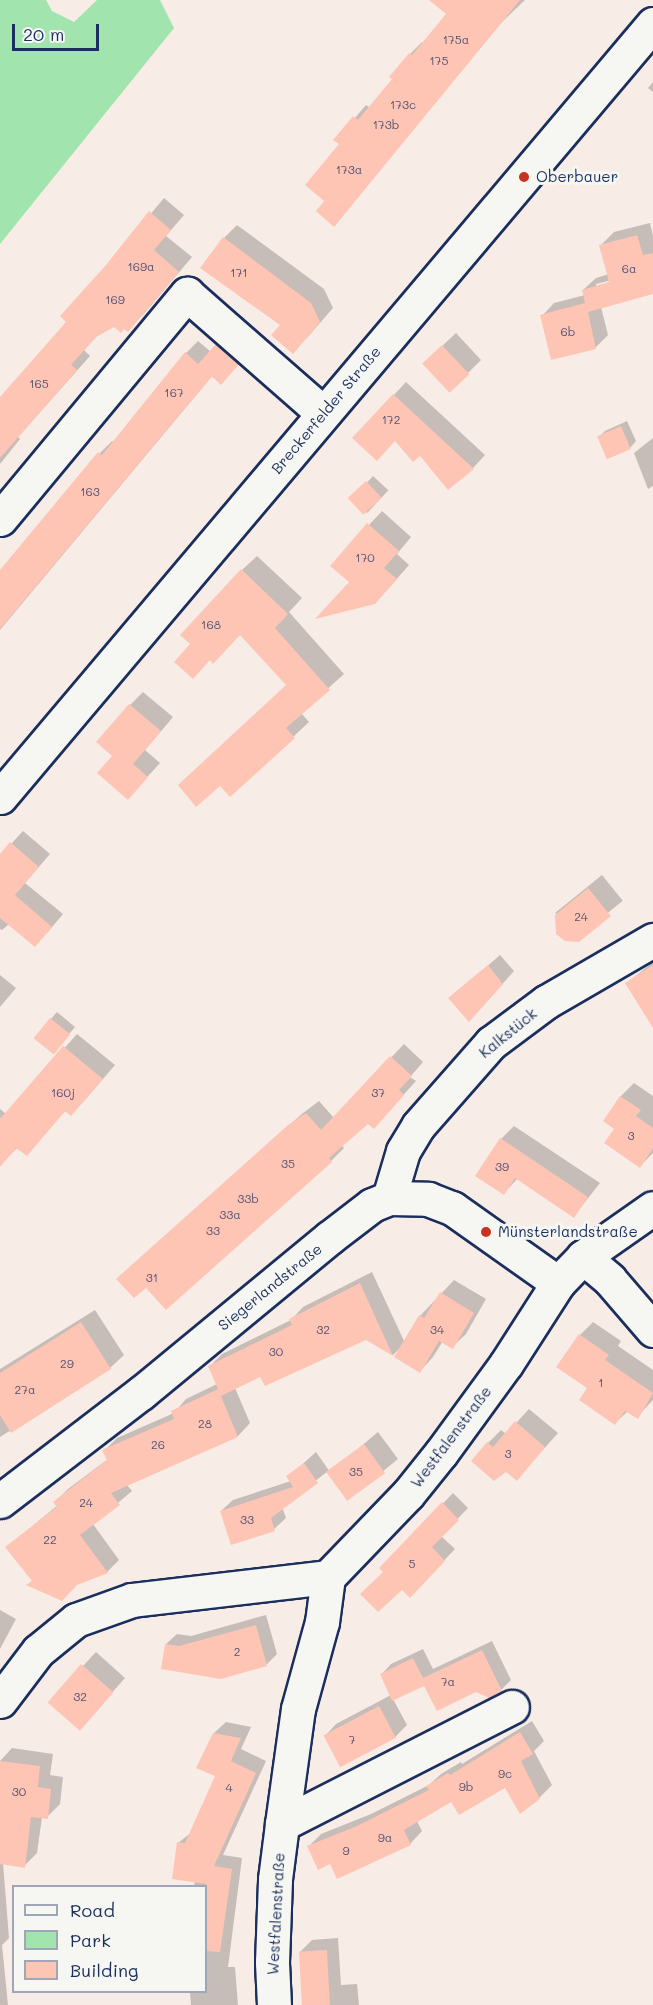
<!DOCTYPE html>
<meta charset="utf-8">
<style>
body{margin:0}
#map{position:relative;width:653px;height:2005px;overflow:hidden;background:#f8ece6;font-family:Mali,sans-serif}
div>[style]{position:absolute}
.green>*{inset:0;background:#a2e4ae}
.shadow>*{inset:0;background:#0003;transform-origin:0 0}
.building>*{inset:0;background:#fec4b4;transform-origin:0 0}
.roads{filter:drop-shadow(2px 0 #1b2f5e) drop-shadow(-2px 0 #1b2f5e) drop-shadow(0 2px #1b2f5e) drop-shadow(0 -2px #1b2f5e)}
.street>*{height:33px;margin:-16.5px;padding:0 16.5px;transform-origin:16.5px;border-radius:16.5px;background:#f6f6f2}
.secondary>*{height:33px;margin:-16.5px;padding:0 16.5px;transform-origin:16.5px;border-radius:16.5px;background:#f6f6f2}
.dots>*{width:16px;height:16px;translate:-50% -50%;box-sizing:border-box;border:3px solid #f6f6f2;border-radius:50%}
span{translate:-50% -50%;white-space:nowrap;text-align:center;line-height:1.15;-webkit-text-stroke:6px #f6f6f2;paint-order:stroke}
.number-label{font-size:12px;color:#545474}
.number-label span{-webkit-text-stroke-width:0}
.poi-label{font-size:15px;color:#1b2f5e}
.left{translate:0 -50%;text-align:left}
.street-label{font-size:15px;color:#1b2f5e}
.legend{position:absolute;left:12px;top:1885px;width:195px;height:108px;box-sizing:border-box;background:#f6f6f2;border:2px solid #9ea6b7;margin:0;padding:8px 10px;list-style:none;font-size:18px;color:#1b2f5e}
.legend li{display:flex;align-items:center;gap:12px;height:30px}
.legend b{width:30px;border:2px solid #9ea6b7}
.scale{position:absolute;left:12px;top:24px;width:87px;height:27px;box-sizing:border-box;border:3px solid #1b2f5e;border-top:0;padding-left:8px;font-size:18px;line-height:21px;white-space:nowrap;color:#1b2f5e;-webkit-text-stroke:4px #f6f6f2;paint-order:stroke}
</style>
<div id="map">
<div class="green">
<div style="clip-path:polygon(0 0,46px 0,52px 11px,74px 22px,97px 0,160px 0,174px 28px,0 244px)"></div>
</div>
<div class="shadow">
<div style="clip-path:polygon(450px 0,525px 0,502px 22px,334px 225px,326px 201px,341px 144px,336px 140px,366px 105px,370px 108px,394px 79px,410px 54px,422px 42px,423px 43px,448px 14px)"></div>
<div style="clip-path:polygon(653px 82px,653px 92px,648px 88px)"></div>
<div style="clip-path:polygon(164px 198px,184px 215px,166px 236px,192px 257px,142px 316px,114px 325px,99px 334px,84px 350px,90px 356px,18px 437px,20px 439px,0 464px,0 412px,107px 266px)"></div>
<div style="clip-path:polygon(evenodd,650px 223px,653px 236px,653px 293px,601px 307px,608px 335px,596px 347px,553px 358px,542px 316px,554px 303px,585px 295px,583px 290px,596px 278px,609px 274px,601px 245px,614px 232px,650px 223px,616px 279px,617px 282px,596px 287px,596px 284px,616px 279px)"></div>
<div style="clip-path:polygon(237px 225px,324px 289px,333px 308px,306px 339px,283px 324px,224px 238px)"></div>
<div style="clip-path:polygon(229px 333px,250px 352px,233px 370px,213px 375px,0 630px,0 573px,100px 453px,112px 441px,114px 443px,186px 353px,198px 341px,211px 352px)"></div>
<div style="clip-path:polygon(456px 333px,481px 360px,468px 373px,438px 350px)"></div>
<div style="clip-path:polygon(406px 382px,485px 455px,473px 468px,420px 454px,396px 439px,354px 438px)"></div>
<div style="clip-path:polygon(627px 421px,636px 441px,630px 448px,599px 437px,605px 431px)"></div>
<div style="clip-path:polygon(653px 438px,653px 486px,648px 489px,634px 453px)"></div>
<div style="left:373px;top:476px;width:21px;height:31px;rotate:43deg"></div>
<div style="clip-path:polygon(382px 511px,411px 537px,397px 554px,409px 565px,388px 589px,351px 582px,332px 565px)"></div>
<div style="clip-path:polygon(257px 556px,302px 598px,289px 612px,344px 674px,301px 713px,309px 722px,231px 795px,287px 685px,241px 633px,192px 643px,242px 570px)"></div>
<div style="clip-path:polygon(143px 692px,173px 717px,145px 750px,160px 763px,128px 798px,114px 756px,130px 705px)"></div>
<div style="clip-path:polygon(23px 831px,50px 854px,25px 883px,63px 914px,47px 933px,9px 924px,2px 930px,0 929px,0 856px)"></div>
<div style="left:602px;top:875px;width:33px;height:60px;rotate:51deg"></div>
<div style="clip-path:polygon(500px 955px,514px 971px,480px 1009px,451px 998px)"></div>
<div style="clip-path:polygon(653px 962px,653px 1019px,627px 983px)"></div>
<div style="clip-path:polygon(0 975px,16px 988px,0 1007px)"></div>
<div style="clip-path:polygon(57px 1012px,75px 1027px,59px 1046px,35px 1037px)"></div>
<div style="clip-path:polygon(77px 1034px,115px 1065px,84px 1101px,71px 1114px,66px 1110px,27px 1154px,18px 1147px,1px 1164px,0 1109px,6px 1114px)"></div>
<div style="clip-path:polygon(404px 1044px,423px 1062px,410px 1077px,416px 1081px,386px 1114px,368px 1122px,342px 1146px,344px 1148px,331px 1161px,131px 1266px,303px 1113px,319px 1101px,334px 1118px)"></div>
<div style="clip-path:polygon(634px 1083px,653px 1096px,653px 1153px,640px 1166px,616px 1128px,605px 1120px,621px 1096px)"></div>
<div style="clip-path:polygon(514px 1126px,600px 1183px,574px 1216px,518px 1178px,504px 1193px,501px 1139px)"></div>
<div style="clip-path:polygon(372px 1272px,405px 1343px,420px 1316px,454px 1280px,486px 1299px,466px 1334px,452px 1347px,443px 1341px,433px 1357px,420px 1371px,401px 1347px,393px 1355px,366px 1339px,261px 1375px,235px 1388px,250px 1423px,238px 1436px,127px 1485px,132px 1491px,93px 1524px,119px 1560px,107px 1572px,33px 1580px,7px 1547px,58px 1505px,55px 1502px,68px 1489px,108px 1459px,104px 1451px,117px 1438px,174px 1413px,186px 1399px,217px 1384px,209px 1367px,222px 1354px,291px 1320px,303px 1307px)"></div>
<div style="clip-path:polygon(95px 1310px,124px 1355px,110px 1368px,0 1437px,0 1369px)"></div>
<div style="clip-path:polygon(593px 1322px,621px 1341px,618px 1346px,653px 1370px,653px 1400px,637px 1417px,628px 1411px,615px 1423px,589px 1388px,580px 1335px)"></div>
<div style="clip-path:polygon(529px 1409px,558px 1433px,517px 1479px,488px 1443px,501px 1430px,506px 1434px)"></div>
<div style="clip-path:polygon(378px 1432px,398px 1459px,349px 1499px,328px 1471px,282px 1507px,286px 1518px,274px 1529px,221px 1511px,233px 1500px,291px 1481px,288px 1477px,316px 1452px,330px 1472px)"></div>
<div style="clip-path:polygon(453px 1493px,468px 1508px,441px 1536px,455px 1549px,410px 1596px,381px 1568px)"></div>
<div style="clip-path:polygon(0 1610px,16px 1619px,0 1649px)"></div>
<div style="clip-path:polygon(266px 1615px,277px 1654px,267px 1664px,221px 1678px,166px 1644px,177px 1634px,191px 1636px)"></div>
<div style="clip-path:polygon(492px 1641px,511px 1680px,501px 1690px,476px 1691px,425px 1684px,393px 1699px,407px 1725px,395px 1737px,325px 1736px,336px 1724px,391px 1695px,382px 1674px,391px 1664px,423px 1649px,433px 1669px)"></div>
<div style="clip-path:polygon(96px 1652px,125px 1678px,92px 1715px,49px 1702px)"></div>
<div style="clip-path:polygon(532px 1721px,544px 1741px,534px 1751px,552px 1785px,539px 1798px,506px 1786px,451px 1800px,417px 1821px,422px 1831px,410px 1844px,331px 1862px,309px 1846px,321px 1834px,371px 1814px,429px 1785px,441px 1774px,461px 1762px,462px 1764px)"></div>
<div style="clip-path:polygon(226px 1722px,251px 1727px,241px 1749px,266px 1761px,223px 1855px,242px 1858px,228px 1967px,235px 1967px,238px 2005px,191px 2005px,190px 1992px,206px 1992px,206px 1886px,194px 1886px,195px 1881px,178px 1843px,192px 1832px,217px 1776px,214px 1733px)"></div>
<div style="clip-path:polygon(12px 1748px,53px 1754px,50px 1775px,63px 1777px,60px 1804px,47px 1817px,42px 1817px,37px 1853px,24px 1866px,3px 1863px,9px 1938px,2px 1945px,8px 2005px,0 2005px,0 1761px)"></div>
<div style="clip-path:polygon(338px 1938px,341px 1985px,357px 1984px,359px 2005px,307px 2005px,300px 1952px,312px 1940px)"></div>
</div>
<div class="building">
<div style="clip-path:polygon(429px 0,520px 0,334px 227px,316px 211px,324px 201px,305px 185px,339px 144px,333px 140px,353px 116px,358px 120px,392px 79px,389px 77px,409px 53px,412px 55px,446px 14px)"></div>
<div style="clip-path:polygon(149px 211px,171px 230px,154px 250px,179px 272px,128px 332px,124px 329px,121px 333px,114px 327px,96px 337px,71px 365px,77px 370px,0 458px,0 397px,66px 322px,60px 316px,106px 265px)"></div>
<div style="clip-path:polygon(637px 235px,643px 255px,653px 253px,653px 294px,588px 312px,596px 349px,551px 360px,540px 315px,585px 303px,582px 290px,609px 282px,599px 245px)"></div>
<div style="clip-path:polygon(223px 237px,311px 303px,320px 322px,293px 354px,271px 335px,280px 325px,200px 268px)"></div>
<div style="clip-path:polygon(216px 344px,239px 364px,221px 385px,203px 368px,212px 376px,0 629px,0 570px,98px 452px,102px 455px,185px 352px,198px 364px)"></div>
<div style="left:442px;top:345px;width:40px;height:27px;rotate:47deg"></div>
<div style="clip-path:polygon(393px 394px,474px 469px,448px 490px,420px 456px,413px 462px,395px 441px,377px 461px,352px 438px)"></div>
<div style="left:621px;top:426px;width:25px;height:26px;rotate:67deg"></div>
<div style="left:366px;top:481px;width:23px;height:25px;rotate:47deg"></div>
<div style="clip-path:polygon(367px 523px,399px 551px,384px 568px,397px 579px,375px 604px,315px 619px,349px 582px,330px 566px)"></div>
<div style="clip-path:polygon(241px 569px,288px 614px,275px 628px,330px 690px,286px 728px,295px 738px,230px 797px,220px 786px,196px 807px,178px 785px,286px 685px,240px 635px,213px 664px,210px 660px,193px 679px,174px 662px,190px 644px,180px 635px)"></div>
<div style="clip-path:polygon(129px 704px,161px 731px,133px 764px,148px 777px,128px 800px,97px 773px,112px 756px,96px 742px)"></div>
<div style="clip-path:polygon(10px 842px,39px 867px,15px 895px,52px 927px,35px 947px,0 918px,0 854px)"></div>
<div style="clip-path:polygon(588px 888px,611px 916px,579px 942px,565px 941px,556px 934px,555px 915px)"></div>
<div style="clip-path:polygon(488px 965px,503px 984px,469px 1022px,448px 998px)"></div>
<div style="clip-path:polygon(653px 965px,653px 1028px,625px 983px)"></div>
<div style="left:50px;top:1018px;width:26px;height:26px;rotate:39deg"></div>
<div style="clip-path:polygon(63px 1046px,103px 1079px,71px 1116px,65px 1111px,27px 1156px,16px 1148px,0 1167px,0 1119px)"></div>
<div style="clip-path:polygon(390px 1056px,412px 1076px,399px 1090px,404px 1095px,374px 1129px,368px 1124px,329px 1158px,332px 1162px,166px 1310px,146px 1288px,134px 1298px,116px 1279px,288px 1125px,306px 1113px,321px 1130px)"></div>
<div style="clip-path:polygon(620px 1096px,641px 1110px,636px 1116px,653px 1128px,653px 1148px,640px 1168px,604px 1143px,614px 1129px,603px 1121px)"></div>
<div style="clip-path:polygon(500px 1138px,588px 1197px,574px 1218px,515px 1178px,504px 1195px,475px 1176px)"></div>
<div style="clip-path:polygon(360px 1283px,393px 1356px,366px 1340px,265px 1386px,260px 1377px,221px 1396px,208px 1366px,292px 1325px,289px 1319px)"></div>
<div style="clip-path:polygon(440px 1292px,474px 1313px,453px 1349px,439px 1341px,420px 1373px,394px 1357px,419px 1315px,424px 1318px)"></div>
<div style="clip-path:polygon(81px 1322px,111px 1369px,11px 1433px,0 1415px,0 1373px)"></div>
<div style="clip-path:polygon(579px 1334px,609px 1355px,605px 1360px,653px 1393px,638px 1419px,625px 1411px,615px 1425px,579px 1400px,587px 1388px,556px 1367px)"></div>
<div style="clip-path:polygon(218px 1389px,238px 1437px,111px 1493px,120px 1505px,80px 1535px,108px 1573px,77px 1585px,62px 1601px,26px 1585px,32px 1581px,5px 1547px,57px 1507px,53px 1502px,107px 1460px,102px 1450px,174px 1419px,171px 1411px)"></div>
<div style="clip-path:polygon(515px 1421px,545px 1447px,517px 1481px,506px 1472px,494px 1481px,471px 1461px,487px 1442px,493px 1447px)"></div>
<div style="left:364px;top:1444px;width:36px;height:47px;rotate:54deg"></div>
<div style="clip-path:polygon(304px 1463px,318px 1483px,271px 1518px,275px 1531px,231px 1545px,220px 1511px,293px 1487px,286px 1476px)"></div>
<div style="clip-path:polygon(442px 1502px,459px 1520px,432px 1547px,445px 1561px,410px 1598px,402px 1590px,378px 1612px,360px 1594px,383px 1572px,379px 1568px)"></div>
<div style="clip-path:polygon(256px 1625px,267px 1666px,221px 1679px,161px 1669px,165px 1644px,179px 1646px)"></div>
<div style="clip-path:polygon(482px 1650px,502px 1691px,489px 1698px,476px 1692px,437px 1711px,424px 1686px,392px 1701px,380px 1674px,413px 1658px,423px 1678px)"></div>
<div style="left:81px;top:1664px;width:43px;height:51px;rotate:41deg"></div>
<div style="left:379px;top:1706px;width:36px;height:63px;rotate:62deg"></div>
<div style="clip-path:polygon(520px 1732px,533px 1754px,521px 1761px,540px 1799px,520px 1814px,505px 1788px,459px 1815px,451px 1802px,404px 1830px,411px 1845px,337px 1879px,330px 1864px,318px 1870px,307px 1846px,357px 1826px,429px 1790px,426px 1786px,448px 1773px,450px 1775px)"></div>
<div style="clip-path:polygon(213px 1733px,241px 1738px,231px 1761px,256px 1773px,214px 1866px,232px 1869px,220px 1952px,206px 1951px,206px 1884px,172px 1879px,177px 1842px,185px 1843px,215px 1776px,196px 1768px)"></div>
<div style="clip-path:polygon(0 1761px,40px 1766px,38px 1787px,51px 1789px,48px 1819px,31px 1817px,25px 1868px,0 1864px)"></div>
<div style="left:327px;top:1950px;width:55px;height:28px;rotate:87deg"></div>
</div>
<div class="roads">
<div class="street">
<div style="left:0;top:519px;width:293px;rotate:-50.3deg"></div>
<div style="left:187px;top:294px;width:181px;rotate:41.2deg"></div>
<div style="left:389px;top:1198px;width:49px;rotate:-73.4deg"></div>
<div style="left:403px;top:1151px;width:29px;rotate:-59deg"></div>
<div style="left:418px;top:1126px;width:111px;rotate:-48.7deg"></div>
<div style="left:491px;top:1043px;width:69px;rotate:-36.7deg"></div>
<div style="left:546px;top:1002px;width:124px;rotate:-30.1deg"></div>
<div style="left:583px;top:1257px;width:35px;rotate:40deg"></div>
<div style="left:610px;top:1280px;width:66px;rotate:49.3deg"></div>
<div style="left:0;top:1501px;width:178px;rotate:-37.5deg"></div>
<div style="left:141px;top:1393px;width:244px;rotate:-39.5deg"></div>
<div style="left:329px;top:1238px;width:54px;rotate:-37.5deg"></div>
<div style="left:372px;top:1205px;width:18px;rotate:-22deg"></div>
<div style="left:389px;top:1198px;width:39px;rotate:1deg"></div>
<div style="left:428px;top:1199px;width:26px;rotate:21deg"></div>
<div style="left:452px;top:1208px;width:130px;rotate:35.3deg"></div>
<div style="left:0;top:1701px;width:63px;rotate:-52.8deg"></div>
<div style="left:38px;top:1651px;width:49px;rotate:-39.2deg"></div>
<div style="left:76px;top:1620px;width:59px;rotate:-19.7deg"></div>
<div style="left:132px;top:1600px;width:197px;rotate:-6.7deg"></div>
<div style="left:328px;top:1577px;width:115px;rotate:-46.1deg"></div>
<div style="left:408px;top:1494px;width:53px;rotate:-51.2deg"></div>
<div style="left:441px;top:1453px;width:110px;rotate:-53.9deg"></div>
<div style="left:506px;top:1364px;width:96px;rotate:-57.3deg"></div>
<div style="left:558px;top:1283px;width:36px;rotate:-46deg"></div>
<div style="left:583px;top:1257px;width:85px;rotate:-35deg"></div>
<div style="left:282px;top:1824px;width:258px;rotate:-27deg"></div>
<div style="left:274px;top:2005px;width:43px;rotate:-92.7deg"></div>
<div style="left:272px;top:1962px;width:83px;rotate:-87.9deg"></div>
<div style="left:275px;top:1879px;width:55px;rotate:-82.7deg"></div>
<div style="left:282px;top:1824px;width:116px;rotate:-82.1deg"></div>
<div style="left:298px;top:1709px;width:90px;rotate:-74.6deg"></div>
<div style="left:322px;top:1622px;width:45px;rotate:-82.4deg"></div>
</div>
<div class="secondary">
<div style="left:0;top:797px;width:1012px;rotate:-49.81deg"></div>
</div>
</div>
<div class="dots">
<div style="left:524px;top:177px;background:#c8321e"></div>
<div style="left:486px;top:1232px;background:#c8321e"></div>
</div>
<div class="number-label">
<span style="left:456px;top:40px">175a</span>
<span style="left:439px;top:61px">175</span>
<span style="left:403px;top:105px">173c</span>
<span style="left:386px;top:125px">173b</span>
<span style="left:349px;top:170px">173a</span>
<span style="left:141px;top:267px">169a</span>
<span style="left:629px;top:269px">6a</span>
<span style="left:239px;top:273px">171</span>
<span style="left:115px;top:300px">169</span>
<span style="left:568px;top:332px">6b</span>
<span style="left:39px;top:384px">165</span>
<span style="left:174px;top:393px">167</span>
<span style="left:391px;top:420px">172</span>
<span style="left:90px;top:492px">163</span>
<span style="left:365px;top:558px">170</span>
<span style="left:211px;top:625px">168</span>
<span style="left:581px;top:917px">24</span>
<span style="left:63px;top:1093px">160j</span>
<span style="left:378px;top:1093px">37</span>
<span style="left:631px;top:1136px">3</span>
<span style="left:288px;top:1164px">35</span>
<span style="left:502px;top:1167px">39</span>
<span style="left:248px;top:1199px">33b</span>
<span style="left:230px;top:1215px">33a</span>
<span style="left:213px;top:1231px">33</span>
<span style="left:152px;top:1278px">31</span>
<span style="left:323px;top:1330px">32</span>
<span style="left:437px;top:1330px">34</span>
<span style="left:276px;top:1352px">30</span>
<span style="left:67px;top:1364px">29</span>
<span style="left:601px;top:1383px">1</span>
<span style="left:25px;top:1390px">27a</span>
<span style="left:205px;top:1424px">28</span>
<span style="left:158px;top:1445px">26</span>
<span style="left:508px;top:1454px">3</span>
<span style="left:356px;top:1472px">35</span>
<span style="left:86px;top:1503px">24</span>
<span style="left:247px;top:1520px">33</span>
<span style="left:50px;top:1540px">22</span>
<span style="left:412px;top:1564px">5</span>
<span style="left:237px;top:1652px">2</span>
<span style="left:448px;top:1682px">7a</span>
<span style="left:80px;top:1697px">32</span>
<span style="left:352px;top:1740px">7</span>
<span style="left:505px;top:1774px">9c</span>
<span style="left:466px;top:1787px">9b</span>
<span style="left:229px;top:1788px">4</span>
<span style="left:19px;top:1792px">30</span>
<span style="left:385px;top:1838px">9a</span>
<span style="left:346px;top:1851px">9</span>
</div>
<div class="poi-label">
<span class="left" style="left:536px;top:177px">Oberbauer</span>
<span class="left" style="left:498px;top:1232px">Münsterlandstraße</span>
</div>
<div class="street-label">
<span style="left:326px;top:410px;rotate:-50deg">Breckerfelder Straße</span>
<span style="left:508px;top:1033px;rotate:-39deg">Kalkstück</span>
<span style="left:270px;top:1287px;rotate:-39deg">Siegerlandstraße</span>
<span style="left:451px;top:1437px;rotate:-53deg">Westfalenstraße</span>
<span style="left:276px;top:1914px;rotate:-87deg">Westfalenstraße</span>
</div>
<ul class="legend">
<li><b style="height:8px;background:#f6f6f2"></b>Road</li>
<li><b style="height:16px;background:#a2e4ae"></b>Park</li>
<li><b style="height:16px;background:#fec4b4"></b>Building</li>
</ul>
<div class="scale">20 m</div>
</div>
